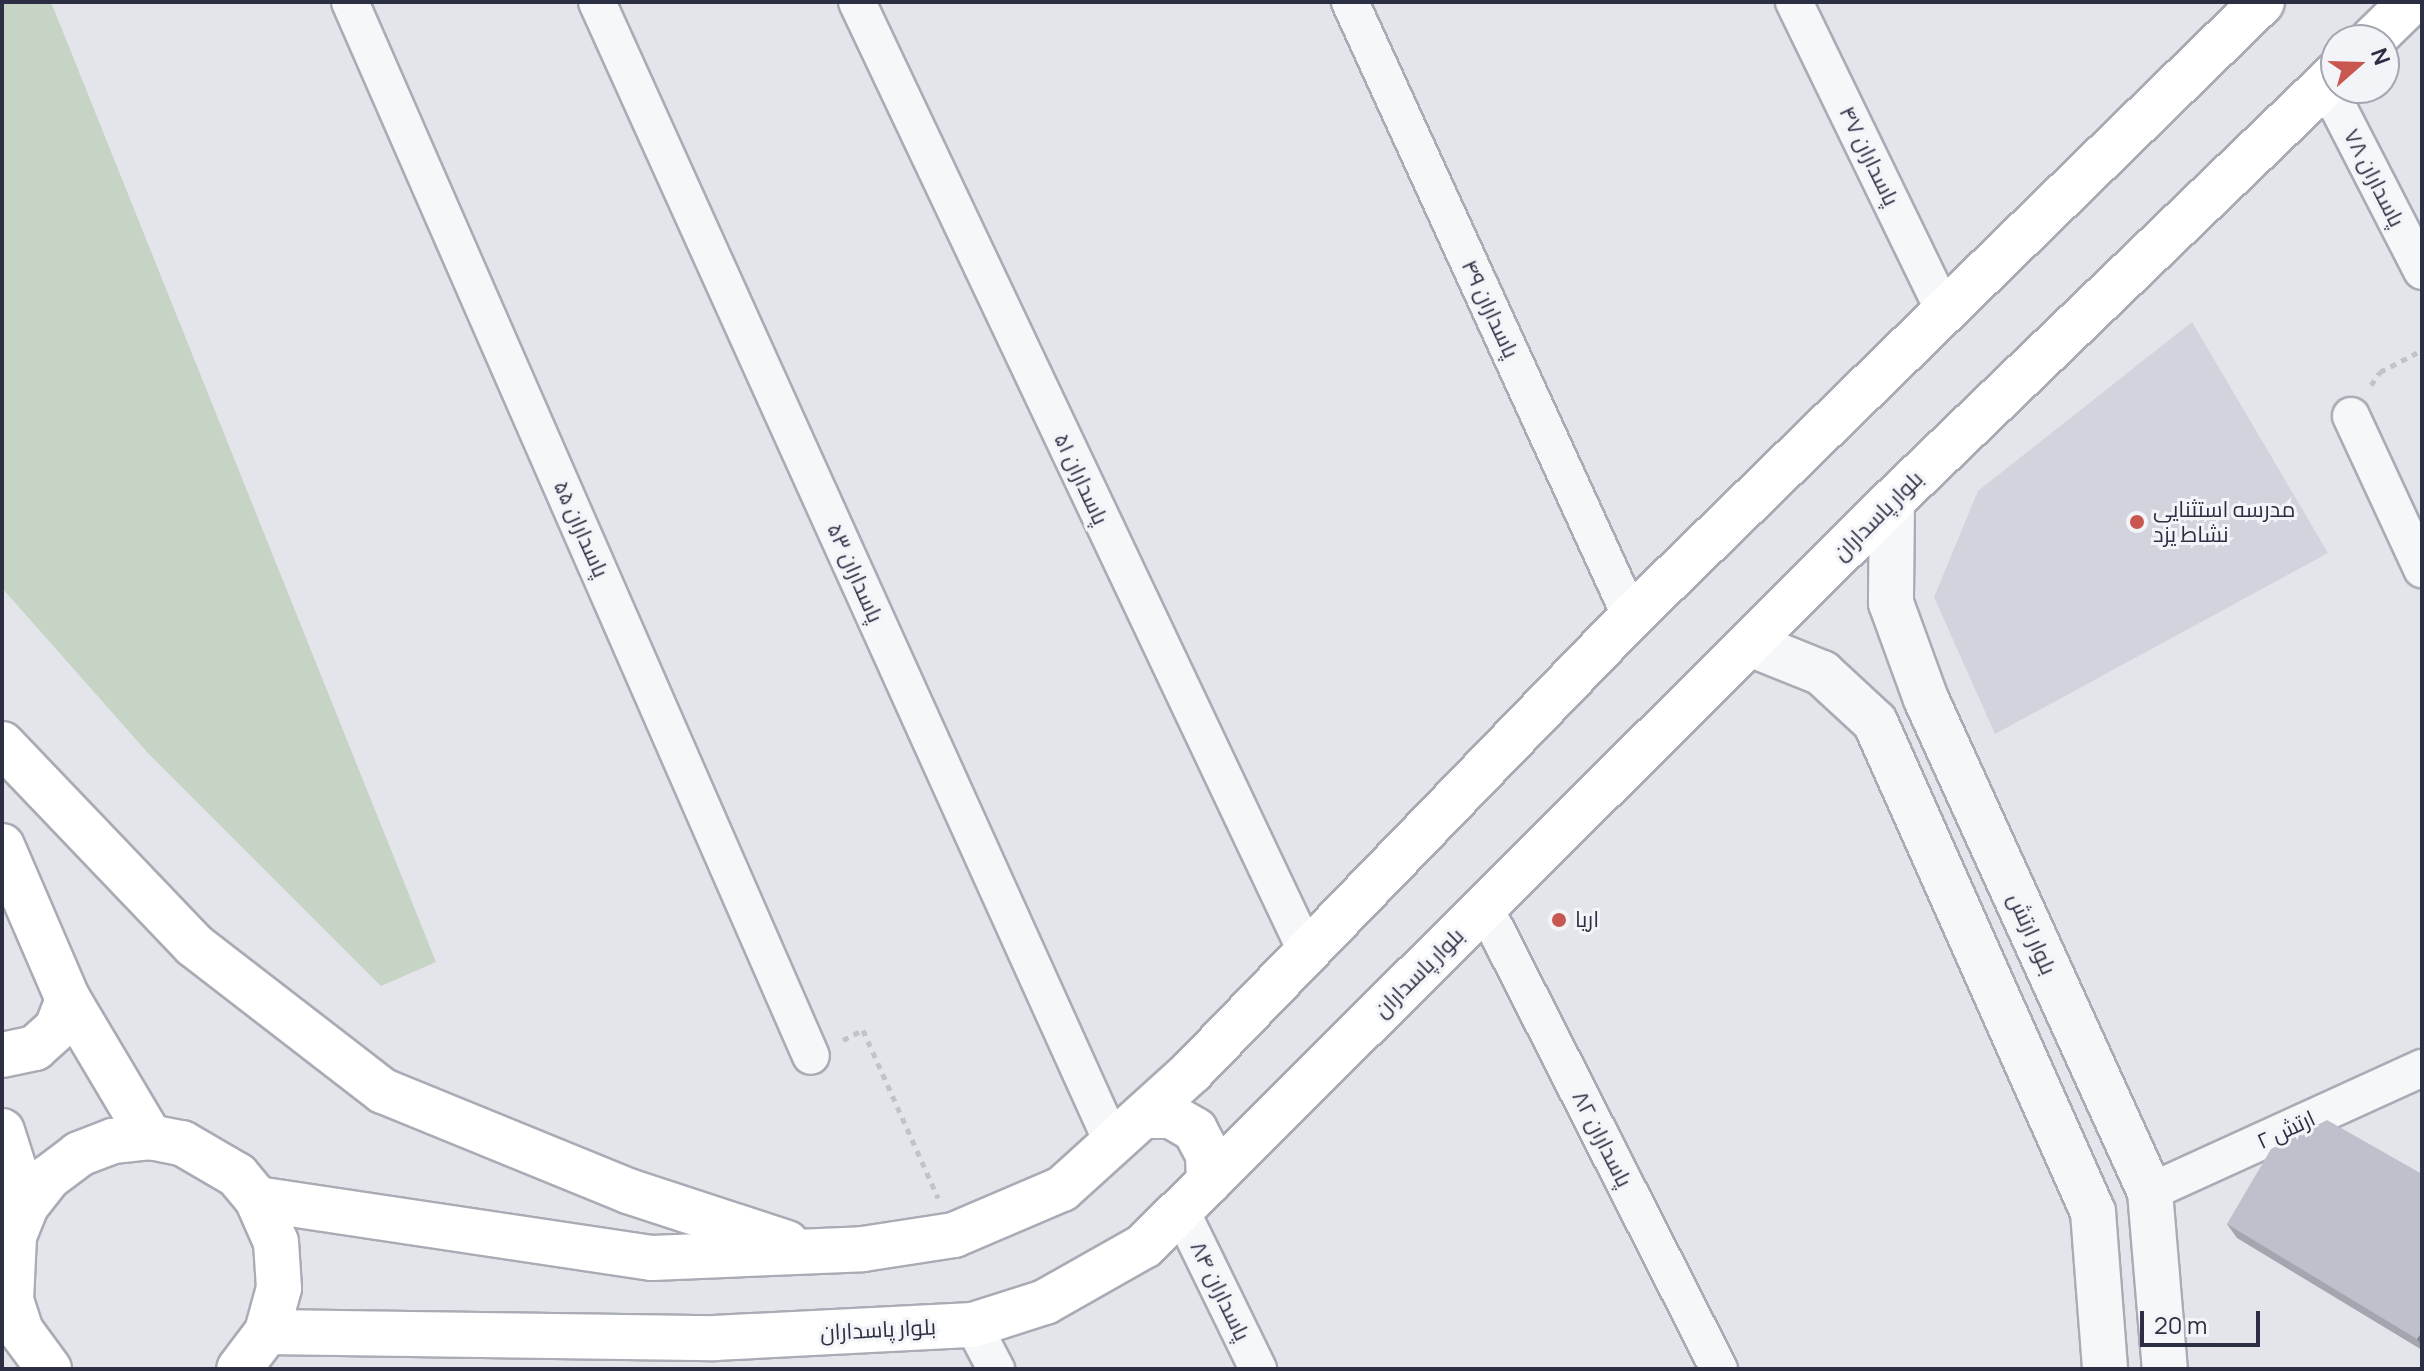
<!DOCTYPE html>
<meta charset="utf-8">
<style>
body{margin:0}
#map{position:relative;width:2424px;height:1371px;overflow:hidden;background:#e4e5eb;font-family:Manrope,Cairo,sans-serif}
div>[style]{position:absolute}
.built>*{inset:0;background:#d2d4dd}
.green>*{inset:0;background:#c6d4c5}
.path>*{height:5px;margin-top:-2.5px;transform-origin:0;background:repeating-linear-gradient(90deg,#c1c3ca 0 6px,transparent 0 12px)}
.roads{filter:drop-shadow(2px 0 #a9abb5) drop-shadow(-2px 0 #a9abb5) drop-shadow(0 2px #a9abb5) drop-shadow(0 -2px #a9abb5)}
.minor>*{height:36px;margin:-18px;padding:0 18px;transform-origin:18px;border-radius:18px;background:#f6f7f9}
.tertiary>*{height:44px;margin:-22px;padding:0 22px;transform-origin:22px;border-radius:22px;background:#f6f7f9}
.secondary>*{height:44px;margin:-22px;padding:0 22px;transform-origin:22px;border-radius:22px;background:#fff}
.wall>*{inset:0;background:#a3a5af}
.shaded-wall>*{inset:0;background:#85868e}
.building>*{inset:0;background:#bec0cb}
.dots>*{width:22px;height:22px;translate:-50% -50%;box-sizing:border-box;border:4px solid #f3f4f8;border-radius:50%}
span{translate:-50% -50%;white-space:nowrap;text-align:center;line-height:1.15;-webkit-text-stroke:6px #f3f4f8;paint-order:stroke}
.street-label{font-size:22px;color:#2c2f43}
.poi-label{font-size:22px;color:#2c2f43}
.left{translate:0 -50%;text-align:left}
.frame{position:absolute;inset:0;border:4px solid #2c2f43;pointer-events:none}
.north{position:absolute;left:2320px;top:24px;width:80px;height:80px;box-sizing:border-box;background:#f3f4f8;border:2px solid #a3a5b0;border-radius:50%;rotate:70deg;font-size:22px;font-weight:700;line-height:32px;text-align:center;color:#2c2f43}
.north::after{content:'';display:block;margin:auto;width:28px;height:36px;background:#c85750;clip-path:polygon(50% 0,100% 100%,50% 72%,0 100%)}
.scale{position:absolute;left:2140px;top:1311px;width:120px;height:36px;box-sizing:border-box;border:4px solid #2c2f43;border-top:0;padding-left:10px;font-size:24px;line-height:28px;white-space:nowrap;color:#2c2f43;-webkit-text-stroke:6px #f3f4f8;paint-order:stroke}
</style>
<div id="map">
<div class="built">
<div style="clip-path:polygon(2192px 322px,2328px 553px,1995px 734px,1934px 597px,1978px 491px)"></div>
</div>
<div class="green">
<div style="clip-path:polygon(2px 2px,51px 2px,436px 962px,381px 986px,147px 752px,2px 588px)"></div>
</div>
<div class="path">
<div style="left:2371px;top:385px;width:16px;rotate:-55deg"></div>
<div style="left:2380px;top:372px;width:47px;rotate:-27.6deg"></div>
<div style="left:843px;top:1040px;width:22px;rotate:-27deg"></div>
<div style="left:863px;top:1030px;width:184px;rotate:65.9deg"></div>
</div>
<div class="roads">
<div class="minor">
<div style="left:350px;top:2px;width:1150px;rotate:66.38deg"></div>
<div style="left:597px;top:2px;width:1253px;rotate:65.68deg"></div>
<div style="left:857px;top:2px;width:1054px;rotate:64.67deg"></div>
<div style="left:1350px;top:2px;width:676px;rotate:65.44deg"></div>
<div style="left:1794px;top:2px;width:343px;rotate:64.1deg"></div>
<div style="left:2326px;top:84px;width:210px;rotate:62.8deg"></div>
<div style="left:2351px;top:416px;width:169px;rotate:65.1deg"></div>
<div style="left:1485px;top:908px;width:517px;rotate:63.09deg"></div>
<div style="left:2150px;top:1192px;width:299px;rotate:-24.5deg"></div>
<div style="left:1182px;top:1213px;width:174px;rotate:64deg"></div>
<div style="left:973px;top:1325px;width:50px;rotate:62.4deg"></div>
</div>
<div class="tertiary">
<div style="left:1892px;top:501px;width:102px;rotate:90.6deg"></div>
<div style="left:1891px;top:603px;width:102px;rotate:70deg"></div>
<div style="left:1926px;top:699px;width:542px;rotate:65.56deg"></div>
<div style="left:2150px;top:1192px;width:178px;rotate:85.2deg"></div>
<div style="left:1750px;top:644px;width:78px;rotate:21.9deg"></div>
<div style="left:1822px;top:673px;width:72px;rotate:42.8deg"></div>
<div style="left:1875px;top:722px;width:536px;rotate:66.02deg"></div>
<div style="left:2093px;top:1212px;width:157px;rotate:85.6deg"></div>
</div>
<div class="secondary">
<div style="left:2372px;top:40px;width:54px;rotate:-44.3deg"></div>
<div style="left:2px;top:744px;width:278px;rotate:46.3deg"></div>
<div style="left:194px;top:945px;width:239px;rotate:37.7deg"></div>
<div style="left:383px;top:1091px;width:265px;rotate:22.2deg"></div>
<div style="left:628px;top:1191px;width:167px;rotate:18.1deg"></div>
<div style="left:2px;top:846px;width:167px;rotate:66.7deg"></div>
<div style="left:68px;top:999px;width:161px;rotate:59.3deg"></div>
<div style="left:2px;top:1055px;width:34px;rotate:-12deg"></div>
<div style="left:35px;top:1048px;width:30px;rotate:-42deg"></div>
<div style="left:57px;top:1028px;width:31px;rotate:-69deg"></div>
<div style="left:1143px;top:1116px;width:28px"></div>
<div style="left:1171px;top:1116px;width:28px;rotate:30deg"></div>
<div style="left:1195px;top:1130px;width:27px;rotate:62deg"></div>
<div style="left:1208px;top:1154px;width:28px;rotate:88deg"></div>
<div style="left:2px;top:1131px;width:79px;rotate:72.3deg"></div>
<div style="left:257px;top:1199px;width:399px;rotate:8.5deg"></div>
<div style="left:652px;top:1258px;width:211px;rotate:-2.4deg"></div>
<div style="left:863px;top:1249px;width:92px;rotate:-8.7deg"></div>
<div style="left:954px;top:1235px;width:117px;rotate:-23.1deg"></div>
<div style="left:1062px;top:1189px;width:176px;rotate:-42.2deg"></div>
<div style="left:1192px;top:1071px;width:632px;rotate:-45.96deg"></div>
<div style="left:1631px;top:617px;width:881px;rotate:-44.26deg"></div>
<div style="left:267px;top:1332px;width:447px;rotate:0.8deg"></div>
<div style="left:714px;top:1338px;width:259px;rotate:-2.9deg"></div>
<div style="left:973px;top:1325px;width:76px;rotate:-17.7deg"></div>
<div style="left:1045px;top:1302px;width:114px;rotate:-29.5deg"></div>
<div style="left:1144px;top:1246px;width:1056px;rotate:-44.88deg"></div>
<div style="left:1892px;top:501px;width:616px;rotate:-43.88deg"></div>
<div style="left:49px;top:1369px;width:47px;rotate:-126.4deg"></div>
<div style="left:21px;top:1331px;width:33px;rotate:-108deg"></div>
<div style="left:11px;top:1300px;width:64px;rotate:-87.3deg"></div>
<div style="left:14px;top:1236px;width:32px;rotate:-68deg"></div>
<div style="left:26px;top:1206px;width:37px;rotate:-52deg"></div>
<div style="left:49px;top:1177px;width:38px;rotate:-37deg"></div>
<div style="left:79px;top:1154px;width:36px;rotate:-21deg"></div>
<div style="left:113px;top:1141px;width:37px;rotate:-6deg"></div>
<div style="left:150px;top:1137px;width:33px;rotate:11deg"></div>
<div style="left:182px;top:1143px;width:64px;rotate:30.2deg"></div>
<div style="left:237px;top:1175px;width:31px;rotate:50deg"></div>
<div style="left:257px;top:1199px;width:47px;rotate:66.2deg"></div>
<div style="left:276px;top:1242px;width:46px;rotate:86.3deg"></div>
<div style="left:279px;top:1288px;width:46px;rotate:105.3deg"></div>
<div style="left:267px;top:1332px;width:46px;rotate:127.1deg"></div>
</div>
</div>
<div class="wall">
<div style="clip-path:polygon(2422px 1174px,2422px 1350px,2237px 1238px,2227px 1224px)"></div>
</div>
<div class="shaded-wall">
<div style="clip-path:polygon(2422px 1332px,2422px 1346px,2417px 1339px)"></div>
</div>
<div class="building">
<div style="clip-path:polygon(2327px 1120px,2422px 1174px,2422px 1332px,2417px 1339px,2227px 1224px,2271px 1149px)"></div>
</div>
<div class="dots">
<div style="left:2137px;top:522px;background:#c85750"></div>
<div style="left:1559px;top:920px;background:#c85750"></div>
</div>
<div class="street-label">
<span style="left:1869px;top:156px;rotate:64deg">پاسداران ۴۷</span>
<span style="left:2374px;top:178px;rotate:63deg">پاسداران ۷۸</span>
<span style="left:1490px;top:309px;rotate:65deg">پاسداران ۴۹</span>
<span style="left:1081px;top:479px;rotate:65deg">پاسداران ۵۱</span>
<span style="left:1878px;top:516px;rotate:-45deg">بلوار پاسداران</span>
<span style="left:581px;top:529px;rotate:66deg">پاسداران ۵۵</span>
<span style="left:855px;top:573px;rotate:66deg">پاسداران ۵۳</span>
<span style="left:2032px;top:934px;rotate:66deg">بلوار ارتش</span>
<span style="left:1419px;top:973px;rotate:-45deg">بلوار پاسداران</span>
<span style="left:2286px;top:1130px;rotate:-25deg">ارتش ۲</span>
<span style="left:1602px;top:1139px;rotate:63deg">پاسداران ۸۲</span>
<span style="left:1220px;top:1291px;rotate:64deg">پاسداران ۸۴</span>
<span style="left:878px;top:1330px;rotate:-3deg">بلوار پاسداران</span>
</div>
<div class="poi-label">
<span class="left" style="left:2153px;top:522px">مدرسه استثنایی<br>نشاط یزد</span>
<span class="left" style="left:1575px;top:920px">اریا</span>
</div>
<div class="frame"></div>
<div class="north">N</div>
<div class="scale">20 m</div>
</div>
